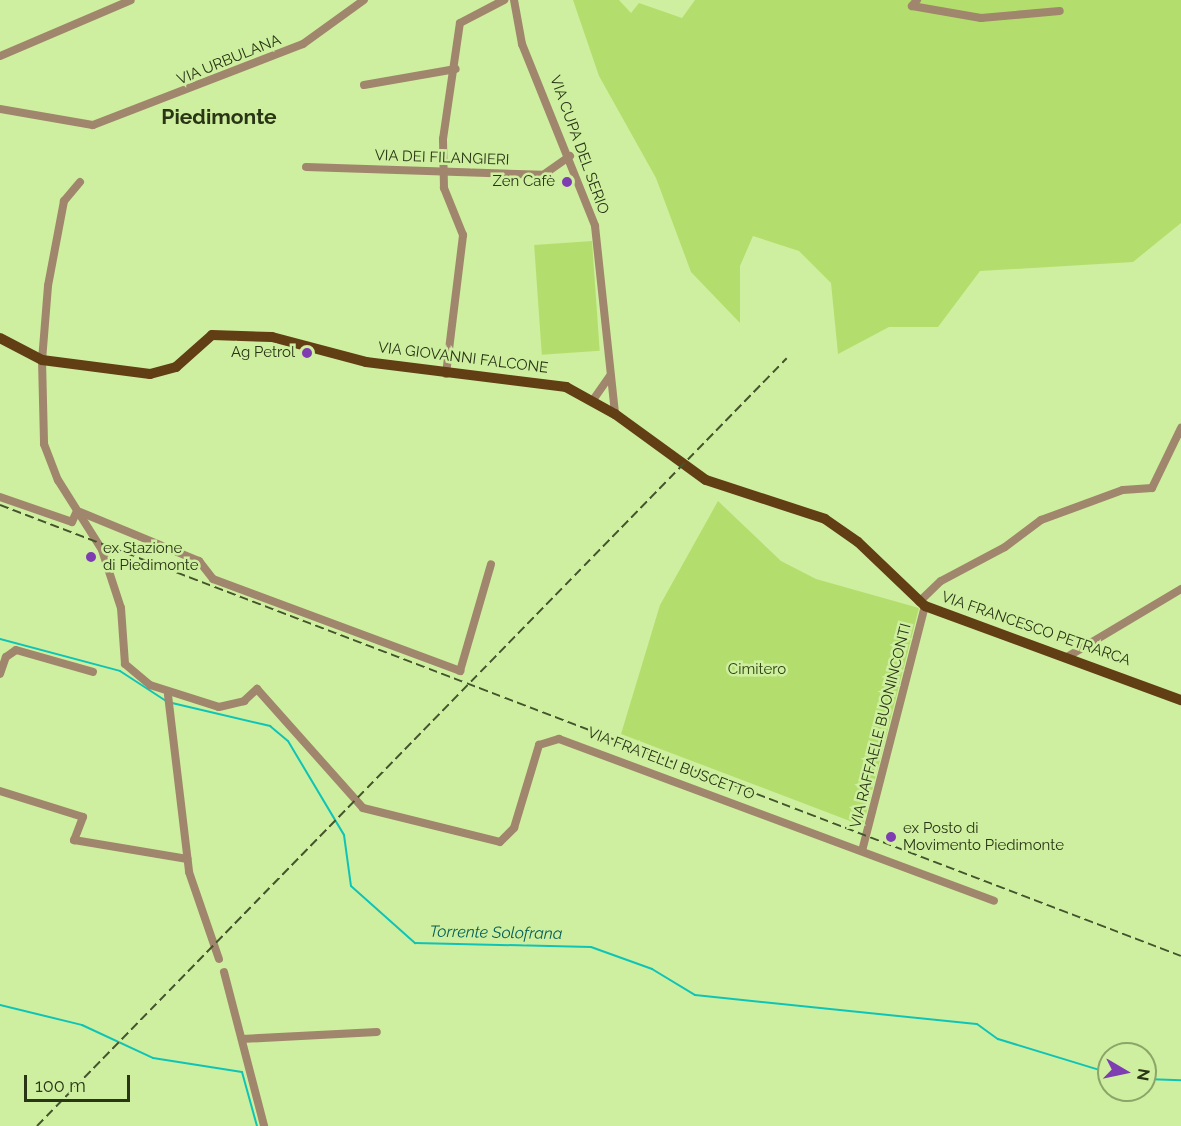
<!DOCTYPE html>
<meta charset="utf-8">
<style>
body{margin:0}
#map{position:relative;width:1181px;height:1126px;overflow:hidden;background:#ceef9f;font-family:Raleway,sans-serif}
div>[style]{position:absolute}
.green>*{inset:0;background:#b3de6d;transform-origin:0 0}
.stream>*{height:2px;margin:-1px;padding:0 1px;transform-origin:1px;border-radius:1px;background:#0fc4b7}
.minor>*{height:8px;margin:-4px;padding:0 4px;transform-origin:4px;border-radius:4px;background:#a0866c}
.major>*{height:10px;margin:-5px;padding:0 5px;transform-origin:5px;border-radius:5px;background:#613e14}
.rail>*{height:2px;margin-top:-1px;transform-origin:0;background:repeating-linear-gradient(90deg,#44542c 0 9px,transparent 0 13.5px)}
.dots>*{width:16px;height:16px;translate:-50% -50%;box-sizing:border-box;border:3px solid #ceef9f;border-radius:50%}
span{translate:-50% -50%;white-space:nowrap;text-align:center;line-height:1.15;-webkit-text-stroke:5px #ceef9f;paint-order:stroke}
.street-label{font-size:15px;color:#293515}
.poi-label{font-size:15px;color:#293515}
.right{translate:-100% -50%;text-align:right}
.left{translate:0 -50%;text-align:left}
.park-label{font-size:15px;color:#2f410f}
.water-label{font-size:16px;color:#05605a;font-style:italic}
.district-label{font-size:21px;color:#293515;font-weight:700}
.north{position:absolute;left:1097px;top:1042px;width:60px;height:60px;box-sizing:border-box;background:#ceef9f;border:2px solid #8ca568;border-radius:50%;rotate:99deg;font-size:16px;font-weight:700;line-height:24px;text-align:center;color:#293515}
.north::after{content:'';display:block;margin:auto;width:21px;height:27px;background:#7e3db1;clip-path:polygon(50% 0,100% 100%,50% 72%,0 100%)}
.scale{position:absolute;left:24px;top:1075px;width:106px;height:27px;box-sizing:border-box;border:3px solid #293515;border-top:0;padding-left:8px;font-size:18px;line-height:21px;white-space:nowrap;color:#293515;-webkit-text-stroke:4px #ceef9f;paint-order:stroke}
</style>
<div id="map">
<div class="green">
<div style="clip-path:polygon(573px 0,619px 0,631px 13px,639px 3px,682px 18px,695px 0,1181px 0,1181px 223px,1133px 262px,980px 271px,938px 327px,889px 327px,838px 354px,831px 283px,799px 251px,753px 236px,740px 266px,740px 323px,691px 272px,656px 178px,599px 76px)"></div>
<div style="left:592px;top:241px;width:110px;height:58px;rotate:86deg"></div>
<div style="clip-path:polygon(718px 501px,781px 561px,816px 579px,919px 608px,863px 826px,621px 734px,660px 605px)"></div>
</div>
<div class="stream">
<div style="left:0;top:639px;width:124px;rotate:14.9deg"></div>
<div style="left:120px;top:671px;width:55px;rotate:33.1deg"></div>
<div style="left:172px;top:703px;width:101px;rotate:13.2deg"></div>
<div style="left:270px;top:726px;width:23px;rotate:40deg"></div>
<div style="left:288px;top:741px;width:109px;rotate:59.2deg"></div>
<div style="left:344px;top:835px;width:51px;rotate:82.2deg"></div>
<div style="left:351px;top:886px;width:86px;rotate:41.7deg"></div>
<div style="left:415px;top:943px;width:176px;rotate:1.3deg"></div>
<div style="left:591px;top:947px;width:65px;rotate:19.8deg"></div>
<div style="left:652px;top:969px;width:50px;rotate:31.2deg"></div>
<div style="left:695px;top:995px;width:283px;rotate:5.9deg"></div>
<div style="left:977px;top:1024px;width:26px;rotate:36deg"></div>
<div style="left:998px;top:1039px;width:116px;rotate:17deg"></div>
<div style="left:0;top:1005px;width:84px;rotate:13.7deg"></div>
<div style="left:82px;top:1025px;width:78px;rotate:24.9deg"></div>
<div style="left:153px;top:1058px;width:90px;rotate:8.9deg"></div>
<div style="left:242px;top:1072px;width:56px;rotate:74.5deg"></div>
<div style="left:1145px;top:1079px;width:36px;rotate:2deg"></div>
</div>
<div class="minor">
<div style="left:514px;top:0;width:45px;rotate:79.7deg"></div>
<div style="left:522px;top:44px;width:196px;rotate:68.1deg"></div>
<div style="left:595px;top:226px;width:189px;rotate:83.9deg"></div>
<div style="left:917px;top:0;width:8px;rotate:130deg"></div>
<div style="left:912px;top:6px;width:70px;rotate:9.9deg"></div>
<div style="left:981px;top:18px;width:79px;rotate:-5.1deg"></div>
<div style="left:0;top:56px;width:142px;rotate:-23.1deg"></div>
<div style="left:364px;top:85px;width:93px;rotate:-9.9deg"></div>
<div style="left:0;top:109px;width:94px;rotate:9.8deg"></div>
<div style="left:93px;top:125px;width:225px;rotate:-21.1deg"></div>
<div style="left:303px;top:44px;width:75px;rotate:-35.8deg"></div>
<div style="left:306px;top:167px;width:237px;rotate:1.9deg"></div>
<div style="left:543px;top:175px;width:33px;rotate:-35deg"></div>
<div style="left:80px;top:182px;width:25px;rotate:130deg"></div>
<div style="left:64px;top:201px;width:86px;rotate:100.7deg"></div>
<div style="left:48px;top:286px;width:74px;rotate:94.6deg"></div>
<div style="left:42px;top:360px;width:84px;rotate:88.6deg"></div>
<div style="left:44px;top:444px;width:39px;rotate:69deg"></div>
<div style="left:58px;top:480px;width:83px;rotate:57.8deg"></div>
<div style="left:102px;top:550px;width:61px;rotate:71.9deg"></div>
<div style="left:121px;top:608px;width:56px;rotate:85.9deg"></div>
<div style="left:125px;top:664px;width:33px;rotate:40deg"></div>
<div style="left:150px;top:685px;width:72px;rotate:17.7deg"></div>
<div style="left:219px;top:707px;width:26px;rotate:-13deg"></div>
<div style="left:244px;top:701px;width:18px;rotate:-43deg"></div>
<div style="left:257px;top:689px;width:159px;rotate:48.3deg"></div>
<div style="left:363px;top:808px;width:141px;rotate:13.9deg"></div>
<div style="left:500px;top:842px;width:20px;rotate:-45deg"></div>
<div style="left:514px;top:828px;width:87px;rotate:-73.2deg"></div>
<div style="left:539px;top:745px;width:21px;rotate:-17deg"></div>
<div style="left:559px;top:739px;width:464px;rotate:20.4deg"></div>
<div style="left:446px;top:374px;width:140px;rotate:-83deg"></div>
<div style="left:463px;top:235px;width:51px;rotate:-112deg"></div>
<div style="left:444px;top:188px;width:49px;rotate:-91.2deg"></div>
<div style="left:443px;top:139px;width:117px;rotate:-81.7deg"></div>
<div style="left:460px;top:23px;width:50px;rotate:-27.6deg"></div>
<div style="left:593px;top:400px;width:29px;rotate:-55deg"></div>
<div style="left:0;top:497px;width:76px;rotate:19.1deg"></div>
<div style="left:72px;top:522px;width:12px;rotate:-66deg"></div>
<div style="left:80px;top:512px;width:129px;rotate:22.4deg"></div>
<div style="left:199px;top:561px;width:23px;rotate:52deg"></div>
<div style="left:213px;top:579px;width:264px;rotate:20.4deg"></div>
<div style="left:460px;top:671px;width:111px;rotate:-73.8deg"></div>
<div style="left:919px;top:602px;width:30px;rotate:-44deg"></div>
<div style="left:941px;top:581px;width:72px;rotate:-28deg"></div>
<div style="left:1005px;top:547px;width:45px;rotate:-36.9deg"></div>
<div style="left:1041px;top:520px;width:87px;rotate:-20.1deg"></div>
<div style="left:1123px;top:490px;width:29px;rotate:-4deg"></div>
<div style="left:1152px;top:488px;width:67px;rotate:-64.2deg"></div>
<div style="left:1067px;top:657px;width:133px;rotate:-30.8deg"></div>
<div style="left:0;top:674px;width:18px;rotate:-71deg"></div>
<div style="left:6px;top:657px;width:12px;rotate:-35deg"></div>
<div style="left:16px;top:650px;width:80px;rotate:15.9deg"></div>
<div style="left:168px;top:695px;width:178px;rotate:83.2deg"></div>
<div style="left:189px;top:872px;width:92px;rotate:71deg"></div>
<div style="left:0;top:791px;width:87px;rotate:17.4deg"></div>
<div style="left:83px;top:817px;width:25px;rotate:111deg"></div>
<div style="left:74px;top:840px;width:115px;rotate:9.5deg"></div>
<div style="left:862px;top:851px;width:253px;rotate:-75.6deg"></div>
<div style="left:224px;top:972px;width:159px;rotate:75.4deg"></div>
<div style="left:242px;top:1039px;width:135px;rotate:-3deg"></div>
</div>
<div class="major">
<div style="left:0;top:338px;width:47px;rotate:27.6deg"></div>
<div style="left:42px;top:360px;width:109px;rotate:7.4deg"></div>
<div style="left:150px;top:374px;width:27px;rotate:-15deg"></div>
<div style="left:176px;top:367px;width:48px;rotate:-41.6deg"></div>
<div style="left:212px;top:335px;width:60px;rotate:1.9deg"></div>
<div style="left:272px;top:337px;width:97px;rotate:14.9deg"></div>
<div style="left:366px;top:362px;width:202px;rotate:7.1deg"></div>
<div style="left:566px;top:387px;width:56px;rotate:28.9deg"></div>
<div style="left:615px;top:414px;width:112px;rotate:36deg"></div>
<div style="left:706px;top:480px;width:125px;rotate:18.1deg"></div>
<div style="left:825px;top:519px;width:40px;rotate:34.9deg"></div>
<div style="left:858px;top:542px;width:93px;rotate:43.7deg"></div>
<div style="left:925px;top:606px;width:273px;rotate:20.2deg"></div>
</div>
<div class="rail">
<div style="left:0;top:505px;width:1264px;rotate:20.9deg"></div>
<div style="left:37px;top:1126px;width:1073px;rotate:-45.68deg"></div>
</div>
<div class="dots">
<div style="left:567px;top:182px;background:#7e3db1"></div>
<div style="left:307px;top:353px;background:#7e3db1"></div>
<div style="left:91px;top:557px;background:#7e3db1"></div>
<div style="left:891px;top:837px;background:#7e3db1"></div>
</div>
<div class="street-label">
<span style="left:229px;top:60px;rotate:-22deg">VIA URBULANA</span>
<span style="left:579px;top:145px;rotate:70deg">VIA CUPA DEL SERIO</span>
<span style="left:442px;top:158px;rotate:2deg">VIA DEI FILANGIERI</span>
<span style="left:463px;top:358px;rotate:7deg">VIA GIOVANNI FALCONE</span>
<span style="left:1036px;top:629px;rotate:19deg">VIA FRANCESCO PETRARCA</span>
<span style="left:881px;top:726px;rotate:-76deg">VIA RAFFAELE BUONINCONTI</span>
<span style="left:671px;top:764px;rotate:21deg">VIA FRATELLI BUSCETTO</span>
</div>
<div class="poi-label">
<span class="right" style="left:555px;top:182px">Zen Cafè</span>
<span class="right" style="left:295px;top:353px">Ag Petrol</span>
<span class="left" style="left:103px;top:557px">ex Stazione<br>di Piedimonte</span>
<span class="left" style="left:903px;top:837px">ex Posto di<br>Movimento Piedimonte</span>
</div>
<div class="park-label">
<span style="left:757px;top:670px">Cimitero</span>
</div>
<div class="water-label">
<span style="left:496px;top:933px;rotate:1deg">Torrente Solofrana</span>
</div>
<div class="district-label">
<span style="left:219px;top:117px">Piedimonte</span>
</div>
<div class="north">N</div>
<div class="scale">100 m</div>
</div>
